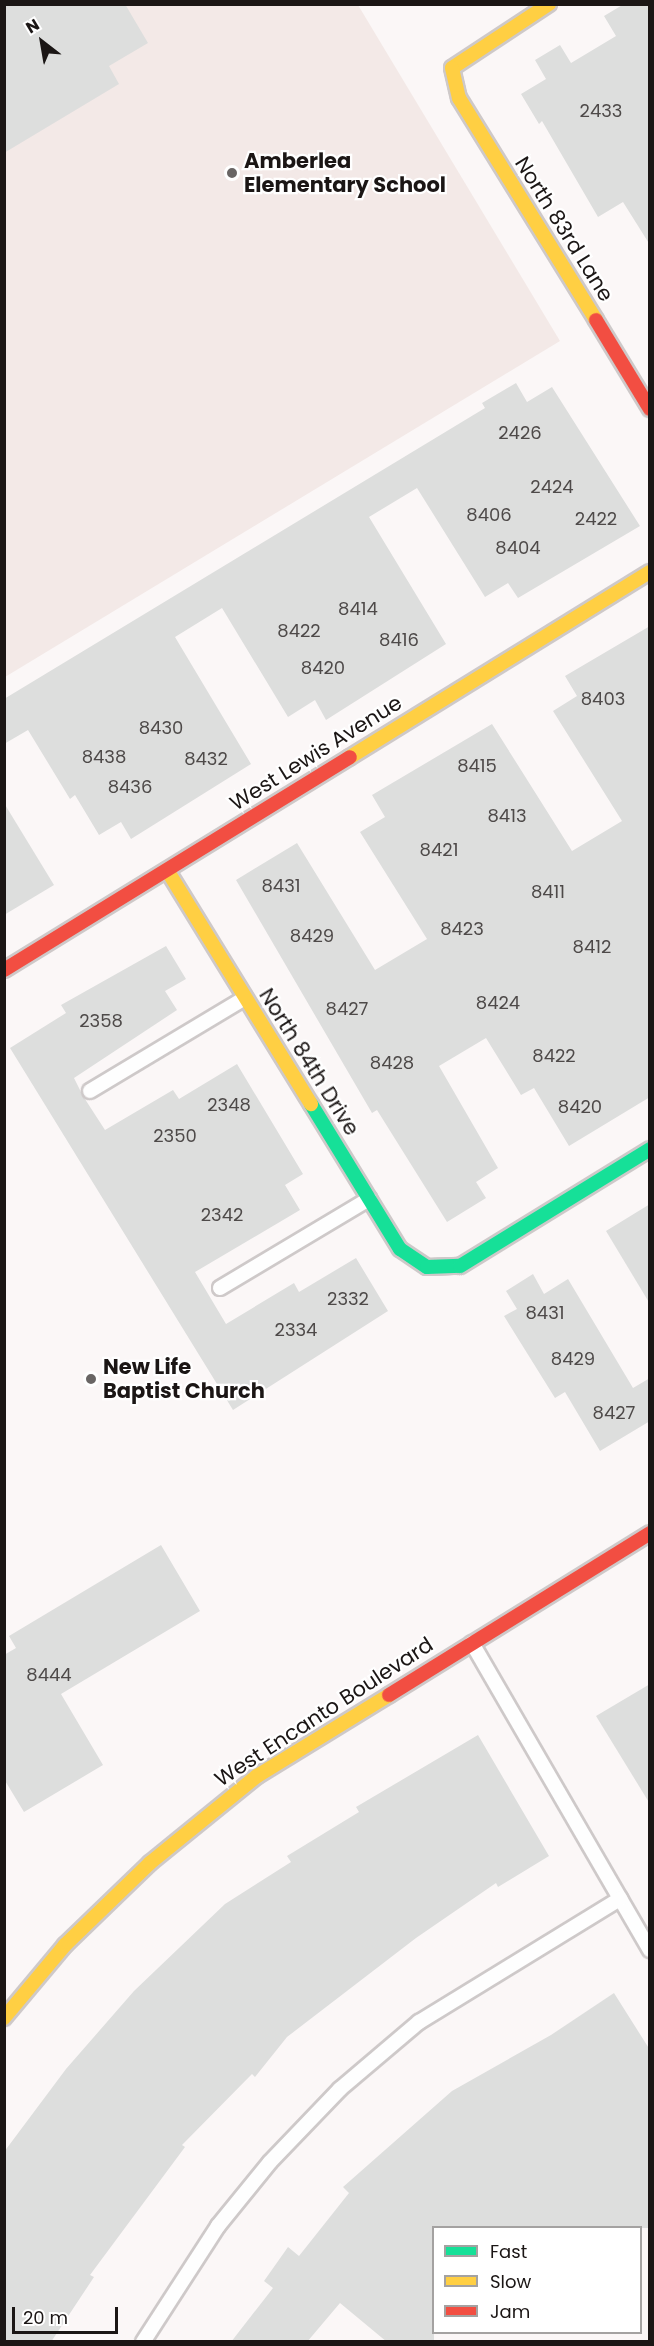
<!DOCTYPE html>
<style>
body{margin:0}
#map{position:relative;width:654px;height:2346px;overflow:hidden;background:#fbf7f7;font-family:Poppins,sans-serif}
div>[style]{position:absolute}
.built>*{inset:0;background:#f3e9e7}
.building>*{inset:0;background:#dddedd}
.roads{filter:drop-shadow(2px 0 #cec9c9) drop-shadow(-2px 0 #cec9c9) drop-shadow(0 2px #cec9c9) drop-shadow(0 -2px #cec9c9)}
.lane>*{height:14px;margin:-7px;padding:0 7px;transform-origin:7px;border-radius:7px;background:#fefefe}
.fast>*{height:14px;margin:-7px;padding:0 7px;transform-origin:7px;border-radius:7px;background:#16e098}
.slow>*{height:14px;margin:-7px;padding:0 7px;transform-origin:7px;border-radius:7px;background:#ffcf43}
.jam>*{height:14px;margin:-7px;padding:0 7px;transform-origin:7px;border-radius:7px;background:#f24e42}
.dots>*{width:16px;height:16px;translate:-50% -50%;box-sizing:border-box;border:3px solid #fff;border-radius:50%}
span{translate:-50% -50%;white-space:nowrap;text-align:center;line-height:1.15;-webkit-text-stroke:4.5px #fff;paint-order:stroke}
.number-label{font-size:18px;color:#4e4a49}
.number-label span{-webkit-text-stroke-width:0}
.poi-label{font-size:21px;color:#1b1615;font-weight:700}
.left{translate:0 -50%;text-align:left}
.street-label{font-size:21px;color:#1b1615}
.frame{position:absolute;inset:0;border:6px solid #1b1615;pointer-events:none}
.legend{position:absolute;left:432px;top:2226px;width:210px;height:108px;box-sizing:border-box;background:#fff;border:2px solid #a4a2a1;margin:0;padding:8px 10px;list-style:none;font-size:18px;color:#1b1615}
.legend li{display:flex;align-items:center;gap:12px;height:30px}
.legend b{width:30px;border:2px solid #a4a2a1}
.north{position:absolute;left:12px;top:12px;width:60px;height:60px;-webkit-text-stroke:4px #fff;paint-order:stroke;rotate:329deg;font-size:16px;font-weight:700;line-height:24px;text-align:center;color:#1b1615}
.north::after{content:'';display:block;margin:auto;width:21px;height:27px;background:#1b1615;clip-path:polygon(50% 0,100% 100%,50% 72%,0 100%)}
.scale{position:absolute;left:12px;top:2307px;width:106px;height:27px;box-sizing:border-box;border:3px solid #1b1615;border-top:0;padding-left:8px;font-size:18px;line-height:21px;white-space:nowrap;color:#1b1615;-webkit-text-stroke:4px #fff;paint-order:stroke}
</style>
<div id="map">
<div class="built">
<div style="clip-path:polygon(5px 5px,358px 5px,560px 341px,5px 677px)"></div>
</div>
<div class="building">
<div style="clip-path:polygon(4px 4px,125px 4px,148px 43px,109px 66px,119px 84px,4px 153px)"></div>
<div style="clip-path:polygon(624px 4px,650px 4px,650px 245px,623px 202px,598px 217px,542px 121px,539px 124px,521px 94px,546px 79px,535px 60px,560px 45px,571px 63px,616px 36px,604px 16px)"></div>
<div style="clip-path:polygon(516px 383px,527px 402px,552px 387px,640px 526px,518px 598px,508px 583px,485px 597px,417px 488px,369px 517px,446px 644px,326px 720px,315px 700px,288px 717px,222px 608px,175px 637px,251px 764px,131px 839px,121px 822px,99px 835px,75px 795px,70px 799px,28px 730px,4px 744px,4px 699px,485px 408px,482px 403px)"></div>
<div style="clip-path:polygon(650px 626px,650px 1097px,569px 1146px,534px 1088px,521px 1095px,486px 1038px,439px 1066px,498px 1168px,476px 1182px,486px 1198px,447px 1222px,377px 1110px,372px 1113px,236px 880px,297px 843px,375px 970px,427px 939px,360px 832px,385px 817px,372px 795px,492px 724px,572px 851px,622px 821px,553px 711px,577px 696px,565px 676px)"></div>
<div style="clip-path:polygon(4px 803px,54px 885px,4px 915px)"></div>
<div style="clip-path:polygon(166px 946px,186px 979px,165px 991px,177px 1010px,74px 1078px,83px 1096px,105px 1130px,173px 1090px,179px 1099px,237px 1064px,303px 1174px,285px 1185px,300px 1210px,195px 1272px,226px 1324px,294px 1283px,299px 1292px,356px 1258px,388px 1311px,233px 1410px,10px 1048px,66px 1013px,61px 1005px)"></div>
<div style="clip-path:polygon(650px 1204px,650px 1304px,606px 1231px)"></div>
<div style="clip-path:polygon(533px 1274px,544px 1294px,568px 1279px,633px 1388px,650px 1378px,650px 1421px,600px 1451px,565px 1392px,555px 1398px,504px 1316px,517px 1309px,506px 1291px)"></div>
<div style="clip-path:polygon(161px 1545px,200px 1611px,61px 1694px,103px 1765px,24px 1812px,4px 1779px,4px 1655px,16px 1648px,9px 1636px)"></div>
<div style="clip-path:polygon(650px 1684px,650px 1804px,596px 1716px)"></div>
<div style="clip-path:polygon(478px 1735px,549px 1856px,498px 1887px,496px 1883px,416px 1938px,287px 2037px,255px 2077px,252px 2074px,182px 2145px,185px 2147px,90px 2275px,94px 2277px,51px 2342px,4px 2342px,4px 2152px,66px 2069px,134px 1991px,225px 1904px,291px 1862px,287px 1856px,359px 1812px,356px 1807px)"></div>
<div style="clip-path:polygon(614px 1993px,650px 2050px,650px 2228px,434px 2228px,434px 2342px,387px 2342px,340px 2303px,307px 2342px,231px 2342px,273px 2288px,264px 2281px,288px 2247px,299px 2256px,349px 2193px,343px 2187px,452px 2091px,551px 2035px)"></div>
</div>
<div class="roads">
<div class="lane">
<div style="left:90px;top:1091px;width:181px;rotate:-31deg"></div>
<div style="left:220px;top:1288px;width:174px;rotate:-30.9deg"></div>
<div style="left:472px;top:1643px;width:355px;rotate:59.9deg"></div>
<div style="left:143px;top:2342px;width:138px;rotate:-57.1deg"></div>
<div style="left:218px;top:2226px;width:82px;rotate:-50.9deg"></div>
<div style="left:270px;top:2162px;width:101px;rotate:-46.2deg"></div>
<div style="left:340px;top:2089px;width:104px;rotate:-40.3deg"></div>
<div style="left:419px;top:2022px;width:236px;rotate:-31.5deg"></div>
</div>
<div class="fast">
<div style="left:311px;top:1104px;width:170px;rotate:58.5deg"></div>
<div style="left:400px;top:1249px;width:32px;rotate:34deg"></div>
<div style="left:427px;top:1267px;width:33px;rotate:-2deg"></div>
<div style="left:460px;top:1266px;width:223px;rotate:-31.6deg"></div>
</div>
<div class="slow">
<div style="left:549px;top:4px;width:116px;rotate:146.6deg"></div>
<div style="left:452px;top:68px;width:31px;rotate:77deg"></div>
<div style="left:459px;top:98px;width:261px;rotate:58.3deg"></div>
<div style="left:350px;top:757px;width:352px;rotate:-31.7deg"></div>
<div style="left:167px;top:870px;width:275px;rotate:58.4deg"></div>
<div style="left:4px;top:2018px;width:95px;rotate:-50.1deg"></div>
<div style="left:65px;top:1945px;width:118px;rotate:-44deg"></div>
<div style="left:150px;top:1863px;width:138px;rotate:-39.1deg"></div>
<div style="left:257px;top:1776px;width:155px;rotate:-31.5deg"></div>
</div>
<div class="jam">
<div style="left:596px;top:320px;width:104px;rotate:58.8deg"></div>
<div style="left:4px;top:970px;width:406px;rotate:-31.6deg"></div>
<div style="left:389px;top:1695px;width:307px;rotate:-31.8deg"></div>
</div>
</div>
<div class="dots">
<div style="left:232px;top:173px;background:#696564"></div>
<div style="left:91px;top:1379px;background:#696564"></div>
</div>
<div class="number-label">
<span style="left:601px;top:111px">2433</span>
<span style="left:520px;top:433px">2426</span>
<span style="left:552px;top:487px">2424</span>
<span style="left:489px;top:515px">8406</span>
<span style="left:596px;top:519px">2422</span>
<span style="left:518px;top:548px">8404</span>
<span style="left:358px;top:609px">8414</span>
<span style="left:299px;top:631px">8422</span>
<span style="left:399px;top:640px">8416</span>
<span style="left:323px;top:668px">8420</span>
<span style="left:603px;top:699px">8403</span>
<span style="left:161px;top:728px">8430</span>
<span style="left:104px;top:757px">8438</span>
<span style="left:206px;top:759px">8432</span>
<span style="left:477px;top:766px">8415</span>
<span style="left:130px;top:787px">8436</span>
<span style="left:507px;top:816px">8413</span>
<span style="left:439px;top:850px">8421</span>
<span style="left:281px;top:886px">8431</span>
<span style="left:548px;top:892px">8411</span>
<span style="left:462px;top:929px">8423</span>
<span style="left:312px;top:936px">8429</span>
<span style="left:592px;top:947px">8412</span>
<span style="left:498px;top:1003px">8424</span>
<span style="left:347px;top:1009px">8427</span>
<span style="left:101px;top:1021px">2358</span>
<span style="left:554px;top:1056px">8422</span>
<span style="left:392px;top:1063px">8428</span>
<span style="left:229px;top:1105px">2348</span>
<span style="left:580px;top:1107px">8420</span>
<span style="left:175px;top:1136px">2350</span>
<span style="left:222px;top:1215px">2342</span>
<span style="left:348px;top:1299px">2332</span>
<span style="left:545px;top:1313px">8431</span>
<span style="left:296px;top:1330px">2334</span>
<span style="left:573px;top:1359px">8429</span>
<span style="left:614px;top:1413px">8427</span>
<span style="left:49px;top:1675px">8444</span>
</div>
<div class="poi-label">
<span class="left" style="left:244px;top:173px">Amberlea<br>Elementary School</span>
<span class="left" style="left:103px;top:1379px">New Life<br>Baptist Church</span>
</div>
<div class="street-label">
<span style="left:564px;top:229px;rotate:58deg">North 83rd Lane</span>
<span style="left:316px;top:753px;rotate:-32deg">West Lewis Avenue</span>
<span style="left:309px;top:1062px;rotate:58deg">North 84th Drive</span>
<span style="left:324px;top:1712px;rotate:-33deg">West Encanto Boulevard</span>
</div>
<div class="frame"></div>
<ul class="legend">
<li><b style="height:8px;background:#16e098"></b>Fast</li>
<li><b style="height:8px;background:#ffcf43"></b>Slow</li>
<li><b style="height:8px;background:#f24e42"></b>Jam</li>
</ul>
<div class="north">N</div>
<div class="scale">20 m</div>
</div>
